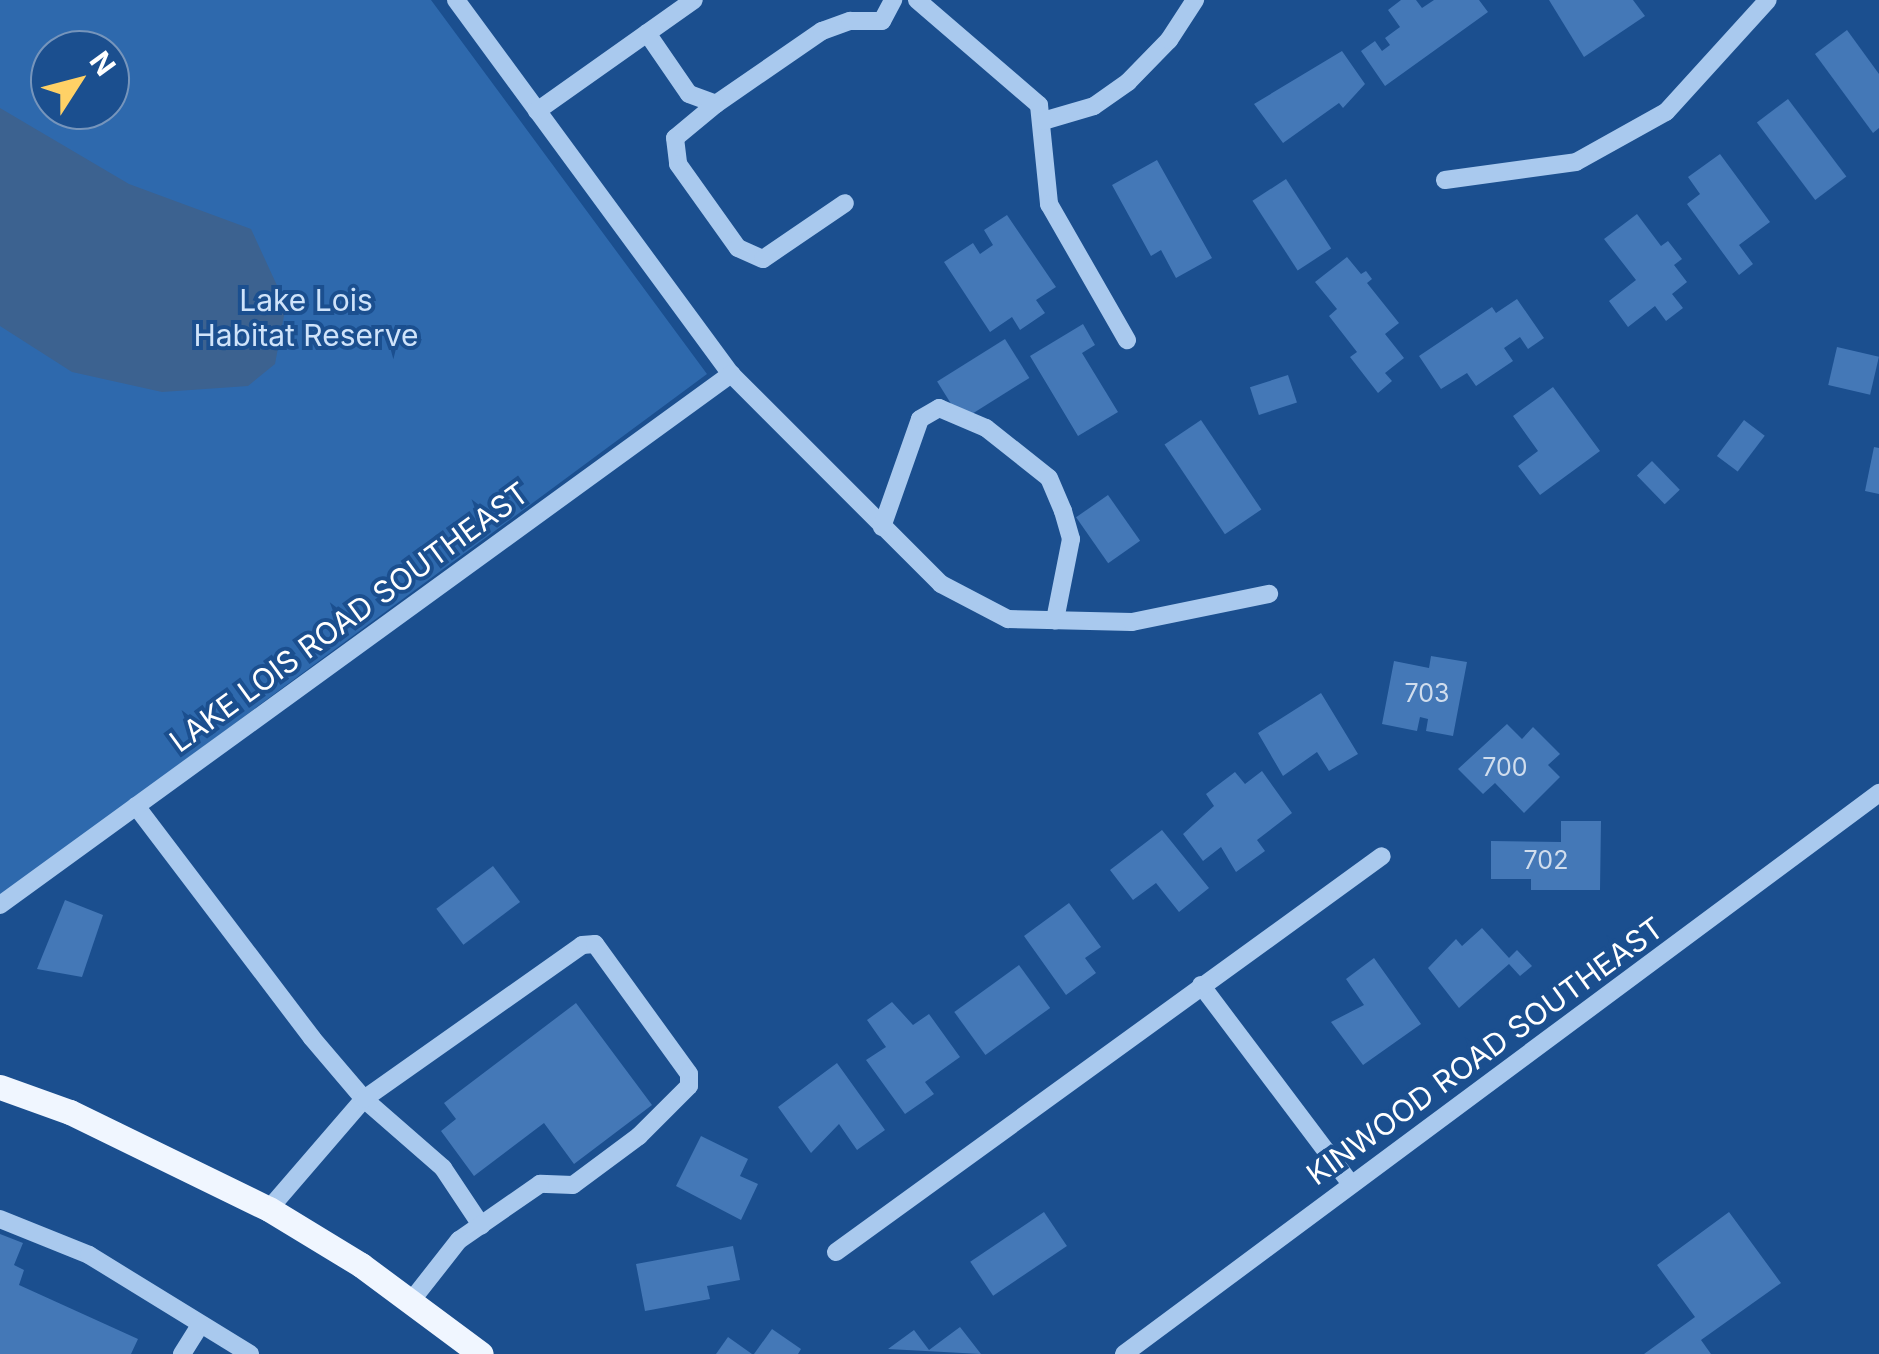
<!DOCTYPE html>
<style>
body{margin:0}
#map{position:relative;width:1879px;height:1354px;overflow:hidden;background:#1b4f8f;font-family:Inter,sans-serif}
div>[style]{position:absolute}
.green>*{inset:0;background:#2e69ad}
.water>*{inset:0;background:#3c6290}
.building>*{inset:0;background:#4478b7;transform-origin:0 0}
.minor>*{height:18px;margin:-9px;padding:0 9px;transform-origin:9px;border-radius:9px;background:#a9c9ee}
.major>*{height:25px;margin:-12.5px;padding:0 12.5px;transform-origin:12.5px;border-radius:12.5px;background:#f0f6ff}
span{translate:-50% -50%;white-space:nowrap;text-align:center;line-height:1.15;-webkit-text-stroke:8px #1b4f8f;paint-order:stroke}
.number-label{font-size:25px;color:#d0dded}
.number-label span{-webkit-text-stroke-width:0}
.park-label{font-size:30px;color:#cfe3fa}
.street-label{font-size:30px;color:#fff}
.north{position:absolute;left:30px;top:30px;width:100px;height:100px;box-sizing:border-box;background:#1b4f8f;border:2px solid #7695bc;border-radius:50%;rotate:54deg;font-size:28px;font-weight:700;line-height:40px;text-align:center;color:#fff}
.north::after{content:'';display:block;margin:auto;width:35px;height:45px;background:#ffd166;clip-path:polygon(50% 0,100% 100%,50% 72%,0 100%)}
</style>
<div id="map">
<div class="green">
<div style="clip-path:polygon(evenodd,0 0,431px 0,707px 374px,0 897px,0 0,50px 50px,110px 50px,110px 110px,50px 110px,50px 50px)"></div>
</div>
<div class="water">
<div style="clip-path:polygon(0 108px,129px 184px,251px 229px,286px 305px,275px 364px,248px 386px,162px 392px,72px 372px,0 326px)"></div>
</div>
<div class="building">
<div style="clip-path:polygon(1401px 0,1416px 0,1422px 8px,1434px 0,1479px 0,1488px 12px,1385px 86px,1361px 51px,1375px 41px,1382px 51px,1390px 45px,1385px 38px,1400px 27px,1388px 10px)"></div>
<div style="clip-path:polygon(1549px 0,1633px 0,1645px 16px,1584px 57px)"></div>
<div style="clip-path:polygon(1847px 30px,1879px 74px,1879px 128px,1873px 133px,1815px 54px)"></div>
<div style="clip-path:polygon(1342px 51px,1365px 84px,1343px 108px,1339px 103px,1283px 143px,1254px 104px)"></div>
<div style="left:1788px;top:99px;width:97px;height:39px;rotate:53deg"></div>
<div style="clip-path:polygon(1720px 154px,1770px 222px,1739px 245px,1753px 264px,1739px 275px,1687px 204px,1700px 194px,1688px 177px)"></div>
<div style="clip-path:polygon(1157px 160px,1212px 258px,1176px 278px,1161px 250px,1151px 256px,1112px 185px)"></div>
<div style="left:1286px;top:179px;width:83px;height:40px;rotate:57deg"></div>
<div style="clip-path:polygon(1637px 214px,1661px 246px,1668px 241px,1682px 259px,1674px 265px,1687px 282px,1672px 294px,1683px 308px,1666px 321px,1655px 306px,1628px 327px,1609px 301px,1636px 280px,1604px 239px)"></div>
<div style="clip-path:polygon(1007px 215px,1056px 287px,1036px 300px,1045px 313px,1020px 330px,1012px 317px,990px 332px,944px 262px,973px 243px,980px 254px,993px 245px,984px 230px)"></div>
<div style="clip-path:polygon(1347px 257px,1361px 274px,1366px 271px,1372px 279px,1367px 283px,1399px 323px,1385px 334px,1404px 358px,1385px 373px,1392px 381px,1378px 393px,1350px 357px,1357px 352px,1329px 316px,1337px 309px,1315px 282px)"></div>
<div style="clip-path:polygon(1517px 299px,1544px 338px,1528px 349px,1520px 337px,1504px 348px,1513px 361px,1476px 386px,1467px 373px,1441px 389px,1419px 356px,1492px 307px,1496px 313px)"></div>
<div style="clip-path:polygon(1083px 324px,1095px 345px,1082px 353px,1118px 412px,1078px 436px,1030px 356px)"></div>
<div style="left:1005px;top:339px;width:46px;height:80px;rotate:58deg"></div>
<div style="left:1837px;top:347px;width:43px;height:39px;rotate:13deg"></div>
<div style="left:1288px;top:375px;width:29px;height:40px;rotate:72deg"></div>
<div style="clip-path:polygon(1553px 387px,1600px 451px,1540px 495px,1518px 466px,1538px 451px,1513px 416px)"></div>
<div style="left:1201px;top:420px;width:108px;height:44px;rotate:56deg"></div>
<div style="left:1744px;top:420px;width:26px;height:45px;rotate:37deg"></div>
<div style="clip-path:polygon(1874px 447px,1879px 448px,1879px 494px,1865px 491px)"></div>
<div style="left:1652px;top:461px;width:40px;height:21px;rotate:46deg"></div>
<div style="left:1108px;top:495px;width:56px;height:39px;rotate:55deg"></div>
<div style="clip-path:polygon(1431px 656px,1467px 662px,1453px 736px,1426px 731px,1428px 719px,1420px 717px,1417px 731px,1382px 724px,1394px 661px,1429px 668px)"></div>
<div style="clip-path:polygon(1321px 693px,1358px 754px,1329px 771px,1317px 752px,1283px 776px,1258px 733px)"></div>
<div style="clip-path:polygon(1507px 724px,1522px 739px,1533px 727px,1560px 754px,1548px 765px,1560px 777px,1524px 813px,1495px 783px,1483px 794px,1458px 769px)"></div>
<div style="clip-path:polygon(1262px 771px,1292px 813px,1257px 840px,1265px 851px,1236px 872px,1221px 847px,1203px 861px,1183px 834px,1214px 806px,1206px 794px,1235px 772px,1245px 784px)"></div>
<div style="clip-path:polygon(1561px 821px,1601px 821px,1600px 890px,1531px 890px,1531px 879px,1491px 879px,1491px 841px,1561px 842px)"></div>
<div style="clip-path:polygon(1162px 830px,1209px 888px,1179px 912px,1156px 883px,1133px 900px,1110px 870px)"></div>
<div style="left:493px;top:866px;width:45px;height:71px;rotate:53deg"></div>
<div style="clip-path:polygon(65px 900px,103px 915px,82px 977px,37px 969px)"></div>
<div style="clip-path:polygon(1069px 903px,1101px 947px,1085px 958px,1096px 973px,1066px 995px,1024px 936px)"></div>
<div style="clip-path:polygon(1482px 928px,1509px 958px,1517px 950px,1532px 966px,1520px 976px,1509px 964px,1459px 1008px,1428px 968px,1456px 939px,1462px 946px)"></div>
<div style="clip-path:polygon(1374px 958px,1421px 1024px,1363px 1065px,1331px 1022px,1364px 1005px,1346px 979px)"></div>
<div style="left:1019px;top:965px;width:53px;height:80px;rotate:54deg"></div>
<div style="clip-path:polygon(892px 1002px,913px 1025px,929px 1014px,960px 1057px,925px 1082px,934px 1094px,905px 1114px,866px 1060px,886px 1047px,867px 1020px)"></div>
<div style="clip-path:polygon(576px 1003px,652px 1105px,574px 1164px,544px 1123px,474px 1176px,441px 1131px,456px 1119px,444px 1103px)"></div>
<div style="clip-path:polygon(837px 1063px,885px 1130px,857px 1150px,839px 1124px,811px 1153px,778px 1107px)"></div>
<div style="clip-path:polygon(701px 1136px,748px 1159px,740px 1176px,758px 1184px,741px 1220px,676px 1186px)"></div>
<div style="left:1044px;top:1212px;width:41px;height:89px;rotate:56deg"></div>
<div style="clip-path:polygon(1729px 1212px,1781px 1283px,1701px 1340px,1711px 1354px,1644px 1354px,1695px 1317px,1657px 1265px)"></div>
<div style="clip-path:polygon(0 1234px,23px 1243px,14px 1265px,24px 1270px,19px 1285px,138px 1339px,131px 1354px,0 1354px)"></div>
<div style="clip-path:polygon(733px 1246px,740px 1280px,707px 1286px,710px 1299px,645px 1311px,636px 1264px)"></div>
<div style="clip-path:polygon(960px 1327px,981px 1354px,888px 1349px,914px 1330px,929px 1350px)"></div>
<div style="clip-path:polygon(772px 1329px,801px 1349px,798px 1354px,754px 1354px)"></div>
<div style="clip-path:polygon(728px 1337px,752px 1354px,716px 1354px)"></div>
</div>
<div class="minor">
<div style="left:456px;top:0;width:464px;rotate:53.7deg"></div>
<div style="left:731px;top:374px;width:297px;rotate:45deg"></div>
<div style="left:941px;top:584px;width:76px;rotate:27.6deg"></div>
<div style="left:1008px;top:619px;width:124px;rotate:1.4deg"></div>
<div style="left:1132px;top:622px;width:140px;rotate:-11.6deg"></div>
<div style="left:917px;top:0;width:161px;rotate:40.7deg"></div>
<div style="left:1039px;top:105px;width:100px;rotate:84.2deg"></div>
<div style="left:1049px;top:204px;width:157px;rotate:60.2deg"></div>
<div style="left:647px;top:33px;width:74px;rotate:55.5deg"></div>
<div style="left:689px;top:94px;width:29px;rotate:20deg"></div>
<div style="left:716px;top:104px;width:129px;rotate:-34.6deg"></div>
<div style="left:822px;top:31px;width:30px;rotate:-20deg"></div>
<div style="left:850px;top:21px;width:32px"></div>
<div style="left:882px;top:21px;width:24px;rotate:-62deg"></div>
<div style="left:716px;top:104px;width:53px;rotate:140.3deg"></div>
<div style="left:675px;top:138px;width:26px;rotate:83deg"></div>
<div style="left:678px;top:164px;width:103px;rotate:54.5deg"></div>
<div style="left:738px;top:248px;width:27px;rotate:24deg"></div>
<div style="left:763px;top:259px;width:99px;rotate:-34.3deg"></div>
<div style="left:537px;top:111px;width:192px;rotate:-35.3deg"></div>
<div style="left:1043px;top:121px;width:53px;rotate:-16.4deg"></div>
<div style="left:1094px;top:106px;width:42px;rotate:-35.2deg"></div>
<div style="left:1128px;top:82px;width:59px;rotate:-45.7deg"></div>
<div style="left:1169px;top:40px;width:48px;rotate:-57deg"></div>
<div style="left:1445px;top:180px;width:132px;rotate:-7.8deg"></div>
<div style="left:1576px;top:162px;width:103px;rotate:-29.1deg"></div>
<div style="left:1666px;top:112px;width:151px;rotate:-47.7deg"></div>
<div style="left:882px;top:527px;width:114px;rotate:-70.6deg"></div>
<div style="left:920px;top:419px;width:22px;rotate:-30deg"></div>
<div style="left:939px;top:408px;width:51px;rotate:23.1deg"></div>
<div style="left:986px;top:428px;width:80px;rotate:38.4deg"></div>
<div style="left:1049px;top:478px;width:36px;rotate:67deg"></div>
<div style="left:1063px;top:511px;width:29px;rotate:74deg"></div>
<div style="left:1071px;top:539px;width:83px;rotate:101.2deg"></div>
<div style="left:136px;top:806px;width:291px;rotate:52.8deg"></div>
<div style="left:312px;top:1038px;width:80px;rotate:49.6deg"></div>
<div style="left:364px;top:1099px;width:105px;rotate:41.1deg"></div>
<div style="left:443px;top:1168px;width:69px;rotate:56.3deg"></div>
<div style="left:0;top:905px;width:904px;rotate:-35.99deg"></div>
<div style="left:1201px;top:985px;width:248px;rotate:53deg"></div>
<div style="left:269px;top:1209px;width:145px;rotate:-49.2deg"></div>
<div style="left:364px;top:1099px;width:267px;rotate:-35.2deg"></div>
<div style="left:582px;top:945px;width:13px;rotate:-4deg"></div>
<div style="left:595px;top:944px;width:160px;rotate:54.1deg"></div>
<div style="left:689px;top:1074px;width:12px;rotate:90deg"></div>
<div style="left:689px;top:1086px;width:71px;rotate:135deg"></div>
<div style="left:639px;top:1136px;width:82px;rotate:143.4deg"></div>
<div style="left:573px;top:1185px;width:33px;rotate:-178deg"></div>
<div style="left:540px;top:1184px;width:98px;rotate:145.3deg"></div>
<div style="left:459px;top:1240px;width:76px;rotate:128.1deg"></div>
<div style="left:0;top:1219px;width:96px;rotate:22deg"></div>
<div style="left:89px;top:1255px;width:189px;rotate:31.6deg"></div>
<div style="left:836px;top:1252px;width:674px;rotate:-35.95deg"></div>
<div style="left:182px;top:1354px;width:34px;rotate:-58deg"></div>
<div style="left:1124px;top:1354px;width:941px;rotate:-36.61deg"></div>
</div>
<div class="major">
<div style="left:0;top:1087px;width:74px;rotate:19.7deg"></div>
<div style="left:70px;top:1112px;width:221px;rotate:26deg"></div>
<div style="left:269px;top:1209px;width:108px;rotate:31.3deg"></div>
<div style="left:361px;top:1265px;width:149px;rotate:36.6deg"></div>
</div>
<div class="number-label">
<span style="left:1427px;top:693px">703</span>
<span style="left:1505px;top:767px">700</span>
<span style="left:1546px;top:860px">702</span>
</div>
<div class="park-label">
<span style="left:306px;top:317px">Lake Lois<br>Habitat Reserve</span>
</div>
<div class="street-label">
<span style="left:349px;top:617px;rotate:-36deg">LAKE LOIS ROAD SOUTHEAST</span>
<span style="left:1485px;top:1051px;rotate:-36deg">KINWOOD ROAD SOUTHEAST</span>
</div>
<div class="north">N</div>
</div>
